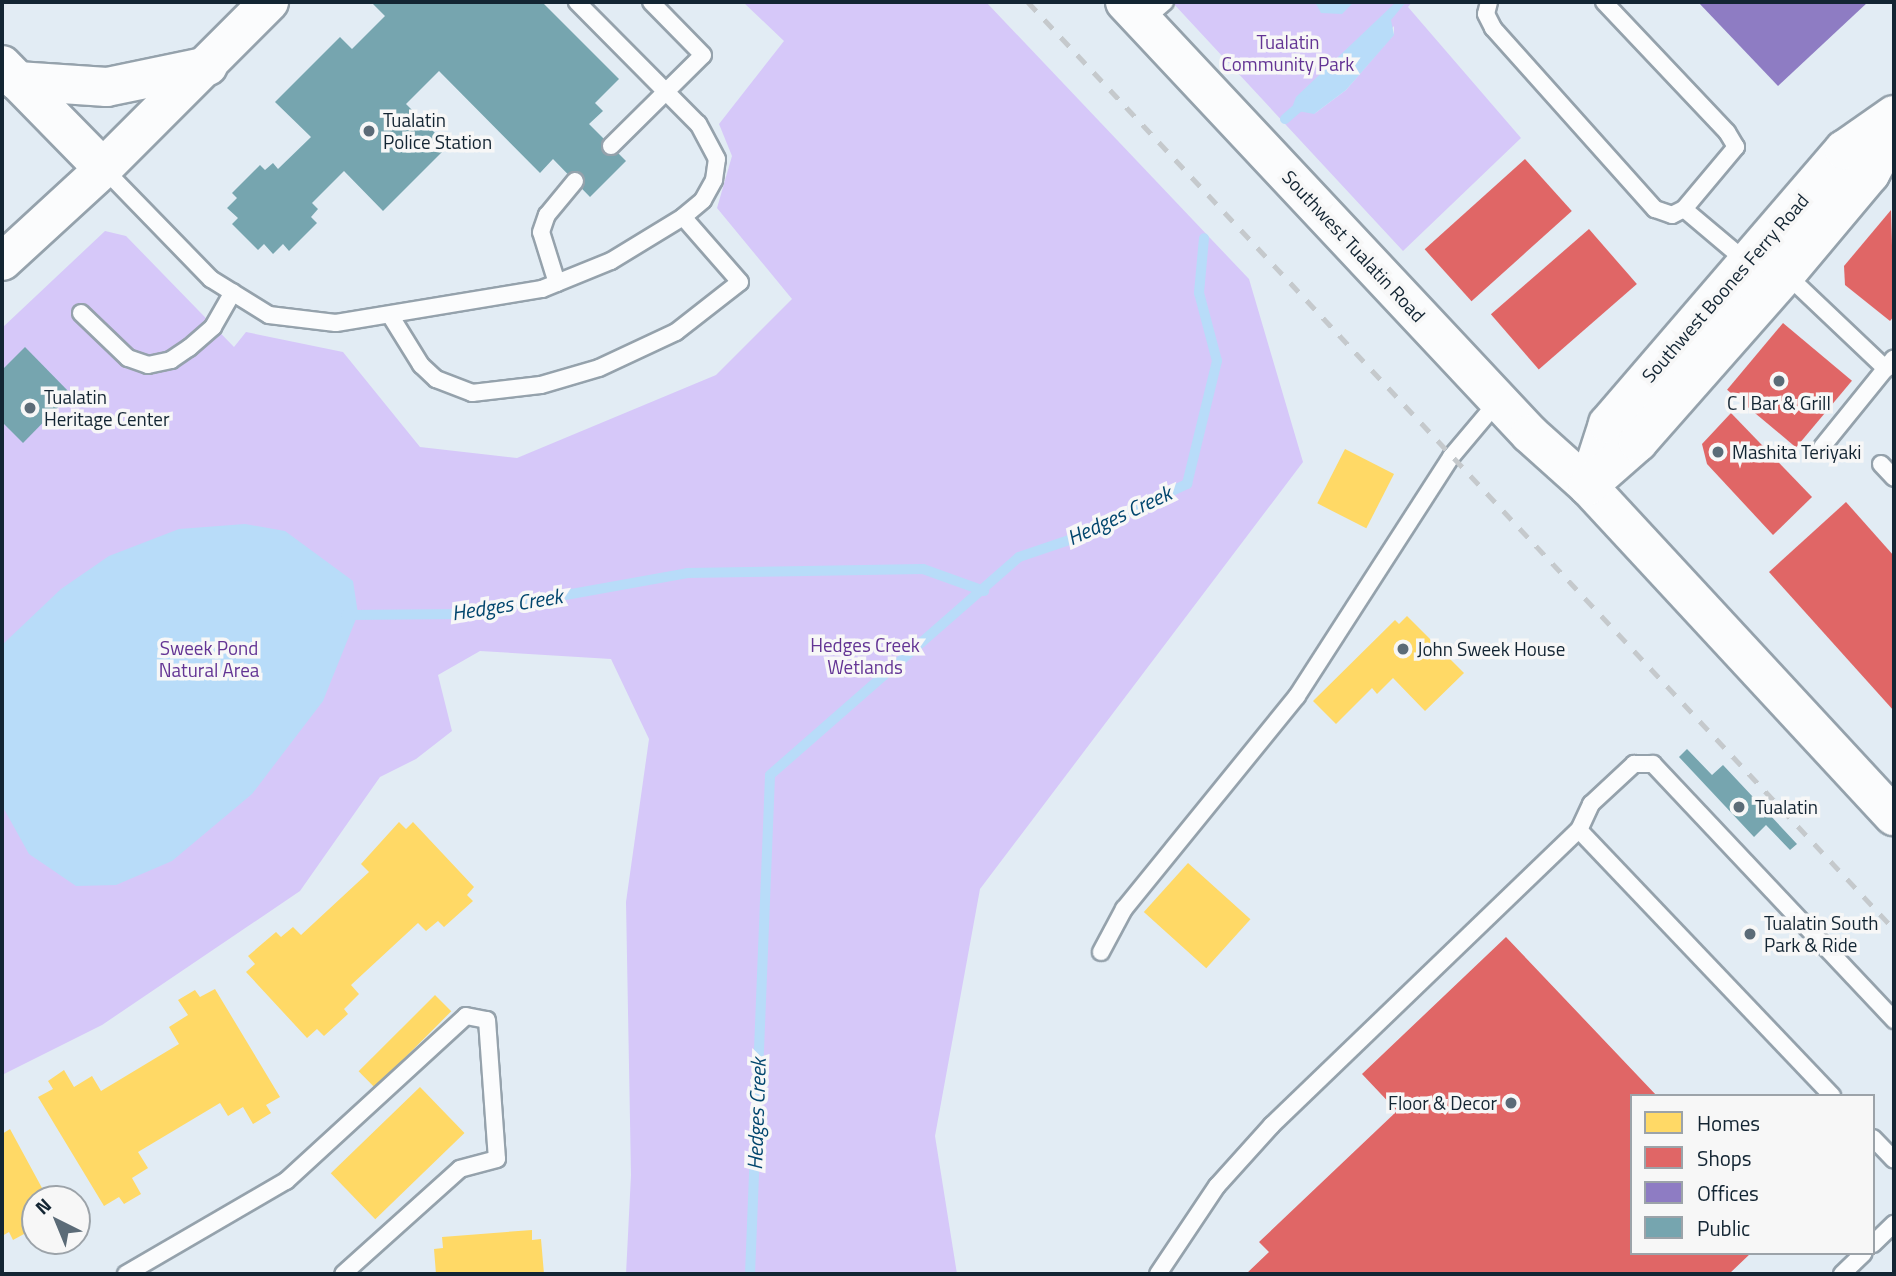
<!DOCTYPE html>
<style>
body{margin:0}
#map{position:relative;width:1896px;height:1276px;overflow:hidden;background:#e2ecf4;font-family:"Titillium Web",sans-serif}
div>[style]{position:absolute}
.green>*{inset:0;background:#d6c8f9}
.water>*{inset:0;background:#b8dcf9}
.homes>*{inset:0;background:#ffd966;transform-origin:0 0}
.shops>*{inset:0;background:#e06666;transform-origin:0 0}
.offices>*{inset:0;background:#8e7cc3}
.public>*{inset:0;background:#76a5af}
.stream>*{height:10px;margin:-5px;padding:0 5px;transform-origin:5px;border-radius:5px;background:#b8dcf9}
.roads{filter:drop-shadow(2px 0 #95a2ac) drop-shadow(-2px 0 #95a2ac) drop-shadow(0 2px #95a2ac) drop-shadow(0 -2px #95a2ac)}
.service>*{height:16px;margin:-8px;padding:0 8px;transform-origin:8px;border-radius:8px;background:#fbfcfd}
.tertiary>*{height:37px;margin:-18.5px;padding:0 18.5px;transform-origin:18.5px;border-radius:18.5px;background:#fbfcfd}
.secondary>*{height:38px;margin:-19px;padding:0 19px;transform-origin:19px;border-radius:19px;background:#fbfcfd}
.rail>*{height:5px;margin-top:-2.5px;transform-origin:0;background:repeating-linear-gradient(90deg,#c5c9cc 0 12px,transparent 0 24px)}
.dots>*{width:19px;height:19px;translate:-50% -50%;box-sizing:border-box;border:4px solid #f7f7f7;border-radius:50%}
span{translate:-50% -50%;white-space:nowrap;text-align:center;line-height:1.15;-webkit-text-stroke:7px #f7f7f7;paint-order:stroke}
.park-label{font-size:19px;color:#633494}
.poi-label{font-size:19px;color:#132533}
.left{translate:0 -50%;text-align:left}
.right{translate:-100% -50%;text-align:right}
.street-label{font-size:19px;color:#132533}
.water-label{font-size:21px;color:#00456d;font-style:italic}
.frame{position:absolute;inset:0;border:4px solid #132533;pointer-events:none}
.legend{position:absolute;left:1630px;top:1094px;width:245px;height:161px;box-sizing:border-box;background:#f7f7f7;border:2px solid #9ca3a9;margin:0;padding:9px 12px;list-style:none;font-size:21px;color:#132533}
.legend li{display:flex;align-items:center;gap:14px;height:35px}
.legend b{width:35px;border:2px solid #9ca3a9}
.north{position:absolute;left:21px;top:1185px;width:70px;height:70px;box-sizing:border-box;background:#f7f7f7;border:2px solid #9ca3a9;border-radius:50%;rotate:317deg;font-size:19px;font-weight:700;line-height:28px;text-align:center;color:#132533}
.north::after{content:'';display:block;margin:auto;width:24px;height:32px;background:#5b6b77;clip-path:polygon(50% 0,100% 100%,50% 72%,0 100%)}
</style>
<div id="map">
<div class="green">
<div style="clip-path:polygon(743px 2px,986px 2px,1249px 279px,1303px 462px,980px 889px,935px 1136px,957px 1274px,626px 1274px,631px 1175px,626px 902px,649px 739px,611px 659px,480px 651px,438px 675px,452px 731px,416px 759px,380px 777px,300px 891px,102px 1025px,2px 1075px,2px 328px,105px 231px,126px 236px,234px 347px,246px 332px,343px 352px,420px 447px,517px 458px,716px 375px,792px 299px,717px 208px,732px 156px,719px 124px,784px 41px)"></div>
<div style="clip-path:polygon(evenodd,1172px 2px,1412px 2px,1408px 7px,1521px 138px,1403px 251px,1172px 2px,1394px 26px,1394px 34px,1346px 90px,1314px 114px,1394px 26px)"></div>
</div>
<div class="water">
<div style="clip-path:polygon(1315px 2px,1354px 2px,1342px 14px,1321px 13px)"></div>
<div style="clip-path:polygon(1396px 2px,1406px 2px,1391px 20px,1394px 35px,1346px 90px,1314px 114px,1298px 111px,1293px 105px,1296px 97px)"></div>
<div style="clip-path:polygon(245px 524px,285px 531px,353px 581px,358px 614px,323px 701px,252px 794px,172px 861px,116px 885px,76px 886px,29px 854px,4px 809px,2px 645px,61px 589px,109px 556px,179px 529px)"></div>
</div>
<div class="homes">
<div style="left:1345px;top:449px;width:55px;height:61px;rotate:27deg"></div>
<div style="clip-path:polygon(1407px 616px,1464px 673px,1425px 711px,1393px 678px,1377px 694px,1372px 688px,1336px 724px,1313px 701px,1395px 620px,1399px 624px)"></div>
<div style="clip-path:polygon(399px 822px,406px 829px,413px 822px,474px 887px,467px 895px,473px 901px,444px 927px,438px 921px,426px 931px,418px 923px,351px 985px,359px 994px,344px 1009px,348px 1014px,324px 1036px,317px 1029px,307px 1038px,246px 972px,255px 964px,248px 956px,276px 932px,281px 937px,293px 927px,301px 935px,369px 872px,361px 864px)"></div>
<div style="left:1188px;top:863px;width:84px;height:66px;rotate:42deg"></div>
<div style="clip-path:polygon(215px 989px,280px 1097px,266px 1105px,271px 1113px,253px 1124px,243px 1107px,228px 1116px,220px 1103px,138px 1152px,148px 1168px,132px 1178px,141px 1194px,124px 1204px,119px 1197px,104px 1206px,38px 1097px,53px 1089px,48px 1081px,64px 1070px,74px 1087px,92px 1076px,101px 1091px,179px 1044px,169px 1027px,188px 1015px,178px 1000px,195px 990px,200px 997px)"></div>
<div style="left:435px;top:995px;width:23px;height:108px;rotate:45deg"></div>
<div style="left:420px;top:1087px;width:64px;height:124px;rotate:46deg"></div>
<div style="clip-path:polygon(10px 1129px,48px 1199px,35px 1199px,35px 1228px,13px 1240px,9px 1232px,2px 1236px,2px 1134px)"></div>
<div style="clip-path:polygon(532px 1230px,532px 1240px,541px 1239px,544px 1274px,436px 1274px,434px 1249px,443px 1248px,442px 1237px)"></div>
</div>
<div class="shops">
<div style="left:1525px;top:159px;width:70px;height:135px;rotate:48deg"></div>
<div style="clip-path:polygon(1891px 210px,1894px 316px,1890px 321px,1845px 285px,1844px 266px)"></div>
<div style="left:1589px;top:229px;width:73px;height:130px;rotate:49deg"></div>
<div style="left:1783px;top:323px;width:90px;height:87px;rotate:40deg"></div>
<div style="clip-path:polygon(1731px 413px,1812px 497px,1773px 535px,1707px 464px,1702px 444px)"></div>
<div style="clip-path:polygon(1846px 502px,1894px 556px,1894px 711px,1769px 572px)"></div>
<div style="clip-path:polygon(1506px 937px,1657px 1096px,1632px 1096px,1632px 1253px,1751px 1253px,1729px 1274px,1246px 1274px,1269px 1252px,1259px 1242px,1397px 1111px,1362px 1074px)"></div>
</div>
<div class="offices">
<div style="clip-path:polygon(1698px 2px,1868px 2px,1778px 86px)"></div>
</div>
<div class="public">
<div style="clip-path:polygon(376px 2px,542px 2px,619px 79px,595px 103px,603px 111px,589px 124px,626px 161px,590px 197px,553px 159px,540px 173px,439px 71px,406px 104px,448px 146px,383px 211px,344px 171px,312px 203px,318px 209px,311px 217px,317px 223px,289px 251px,283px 244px,273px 254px,264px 244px,258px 250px,232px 224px,238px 218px,227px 208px,237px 198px,232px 193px,260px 165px,265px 170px,273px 163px,278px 169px,311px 137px,275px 102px,340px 37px,352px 49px,385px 16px,373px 4px)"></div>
<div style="clip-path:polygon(25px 347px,71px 394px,23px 443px,2px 422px,2px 370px)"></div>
<div style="clip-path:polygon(1687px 749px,1712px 775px,1723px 765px,1797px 844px,1790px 850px,1766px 825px,1754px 837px,1679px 757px)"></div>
</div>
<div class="stream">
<div style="left:1285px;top:119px;width:28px;rotate:-41deg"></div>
<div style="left:346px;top:615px;width:114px;rotate:-0.5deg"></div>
<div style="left:460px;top:614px;width:231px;rotate:-10.2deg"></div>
<div style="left:687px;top:573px;width:236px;rotate:-1deg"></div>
<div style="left:923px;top:569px;width:65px;rotate:19.8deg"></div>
<div style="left:750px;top:1274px;width:499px;rotate:-87.7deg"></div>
<div style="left:770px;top:775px;width:331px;rotate:-41.2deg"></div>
<div style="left:1019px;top:557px;width:53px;rotate:-18.8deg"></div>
<div style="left:1069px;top:540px;width:131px;rotate:-25.4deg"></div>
<div style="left:1187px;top:484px;width:127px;rotate:-76.3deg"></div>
<div style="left:1217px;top:361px;width:70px;rotate:-104.8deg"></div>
<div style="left:1199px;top:293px;width:55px;rotate:-84.8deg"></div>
</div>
<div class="roads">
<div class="service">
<div style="left:1489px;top:2px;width:12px;rotate:104deg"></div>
<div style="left:1486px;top:14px;width:16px;rotate:63deg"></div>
<div style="left:1493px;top:28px;width:243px;rotate:48.2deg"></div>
<div style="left:1655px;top:209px;width:18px;rotate:19deg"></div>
<div style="left:1672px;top:215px;width:13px;rotate:-27deg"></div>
<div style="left:1684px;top:209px;width:81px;rotate:-50deg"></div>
<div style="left:1736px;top:147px;width:17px;rotate:-121deg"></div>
<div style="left:1727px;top:132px;width:179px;rotate:-133.4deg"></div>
<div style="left:1143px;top:21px;width:29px;rotate:-41deg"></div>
<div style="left:611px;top:146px;width:129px;rotate:-44.7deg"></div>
<div style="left:703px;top:55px;width:74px;rotate:-134.5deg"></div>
<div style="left:103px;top:168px;width:155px;rotate:45.8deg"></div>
<div style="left:211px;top:279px;width:68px;rotate:31.8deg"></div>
<div style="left:269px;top:315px;width:67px;rotate:6.8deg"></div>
<div style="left:336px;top:323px;width:209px;rotate:-9.4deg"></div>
<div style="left:542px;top:289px;width:74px;rotate:-22.1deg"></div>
<div style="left:611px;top:261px;width:84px;rotate:-31.4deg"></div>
<div style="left:683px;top:217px;width:26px;rotate:-40deg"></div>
<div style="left:703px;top:200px;width:23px;rotate:-61deg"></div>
<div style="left:714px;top:180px;width:21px;rotate:-82deg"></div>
<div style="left:717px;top:159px;width:40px;rotate:-118deg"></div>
<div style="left:698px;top:124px;width:172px;rotate:-134.8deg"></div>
<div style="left:1684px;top:209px;width:82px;rotate:40.1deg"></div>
<div style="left:1786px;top:274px;width:138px;rotate:43.5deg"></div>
<div style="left:557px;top:283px;width:53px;rotate:-107.4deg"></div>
<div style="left:541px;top:232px;width:18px;rotate:-71deg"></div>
<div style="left:547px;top:215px;width:44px;rotate:-50.5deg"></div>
<div style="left:81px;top:313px;width:65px;rotate:43.8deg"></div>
<div style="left:128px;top:358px;width:21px;rotate:19deg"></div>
<div style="left:148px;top:365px;width:24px;rotate:-12deg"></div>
<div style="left:171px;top:360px;width:22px;rotate:-34deg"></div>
<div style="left:189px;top:348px;width:32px;rotate:-41deg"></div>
<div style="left:213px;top:327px;width:40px;rotate:-60.3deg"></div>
<div style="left:390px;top:315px;width:59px;rotate:58.2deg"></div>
<div style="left:421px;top:365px;width:21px;rotate:43deg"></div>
<div style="left:436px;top:379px;width:39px;rotate:21deg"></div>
<div style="left:472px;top:393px;width:69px;rotate:-6.6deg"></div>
<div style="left:541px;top:385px;width:60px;rotate:-16.3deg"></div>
<div style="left:599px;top:368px;width:85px;rotate:-25.1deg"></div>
<div style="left:676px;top:332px;width:81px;rotate:-38deg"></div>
<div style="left:740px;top:282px;width:86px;rotate:-131.2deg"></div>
<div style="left:1822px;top:447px;width:114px;rotate:-51deg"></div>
<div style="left:1881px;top:464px;width:19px;rotate:47deg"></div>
<div style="left:1579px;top:830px;width:367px;rotate:46.4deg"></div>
<div style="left:1101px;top:952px;width:49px;rotate:-61.9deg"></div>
<div style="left:1124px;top:909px;width:274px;rotate:-50.9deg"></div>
<div style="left:1297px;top:696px;width:284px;rotate:-57.2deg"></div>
<div style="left:1451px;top:457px;width:75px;rotate:-49.9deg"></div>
<div style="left:1873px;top:1138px;width:30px;rotate:46deg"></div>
<div style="left:1873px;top:1244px;width:29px;rotate:-44deg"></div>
<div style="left:126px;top:1274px;width:185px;rotate:-30.2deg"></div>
<div style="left:286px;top:1181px;width:244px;rotate:-42.5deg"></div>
<div style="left:466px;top:1016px;width:21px;rotate:11deg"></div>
<div style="left:487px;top:1020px;width:139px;rotate:85.9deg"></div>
<div style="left:497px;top:1159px;width:38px;rotate:165deg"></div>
<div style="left:460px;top:1169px;width:157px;rotate:138.1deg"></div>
<div style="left:1158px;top:1274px;width:106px;rotate:-56.2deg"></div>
<div style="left:1217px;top:1186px;width:82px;rotate:-48deg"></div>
<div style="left:1272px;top:1125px;width:426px;rotate:-43.9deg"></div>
<div style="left:1579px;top:830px;width:29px;rotate:-65deg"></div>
<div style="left:1591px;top:804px;width:59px;rotate:-42.9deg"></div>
<div style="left:1634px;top:764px;width:19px"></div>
<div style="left:1653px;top:764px;width:352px;rotate:46.7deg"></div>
<div style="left:1842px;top:1274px;width:30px;rotate:-44deg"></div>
</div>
<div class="tertiary">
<div style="left:2px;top:261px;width:137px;rotate:-42.6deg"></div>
</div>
<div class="secondary">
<div style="left:1125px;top:2px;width:592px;rotate:46.85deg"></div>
<div style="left:1530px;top:434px;width:78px;rotate:41.9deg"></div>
<div style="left:1588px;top:486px;width:450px;rotate:47.2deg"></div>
<div style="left:2px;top:65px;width:144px;rotate:45.6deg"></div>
<div style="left:103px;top:168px;width:235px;rotate:-45deg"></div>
<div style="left:17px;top:81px;width:90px;rotate:3.8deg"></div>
<div style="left:107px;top:87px;width:103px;rotate:-11.7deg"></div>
<div style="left:1588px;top:486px;width:65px;rotate:-72.1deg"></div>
<div style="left:1608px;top:424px;width:362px;rotate:-49.3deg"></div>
<div style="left:1844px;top:150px;width:61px;rotate:-35deg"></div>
<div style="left:1588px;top:486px;width:67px;rotate:-41.3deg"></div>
<div style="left:1638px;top:442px;width:224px;rotate:-48.6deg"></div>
<div style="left:1786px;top:274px;width:131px;rotate:-50deg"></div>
<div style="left:1870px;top:174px;width:51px;rotate:-61.9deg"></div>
</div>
</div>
<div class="rail">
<div style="left:1028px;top:2px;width:1269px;rotate:46.95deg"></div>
</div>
<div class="dots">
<div style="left:369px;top:131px;background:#5b6b77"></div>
<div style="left:1779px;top:381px;background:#5b6b77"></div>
<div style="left:30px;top:408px;background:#5b6b77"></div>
<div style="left:1718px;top:452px;background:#5b6b77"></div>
<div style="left:1403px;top:649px;background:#5b6b77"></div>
<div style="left:1739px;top:807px;background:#5b6b77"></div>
<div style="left:1750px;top:934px;background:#5b6b77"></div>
<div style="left:1511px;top:1103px;background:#5b6b77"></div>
</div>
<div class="park-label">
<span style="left:1288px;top:53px">Tualatin<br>Community Park</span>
<span style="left:865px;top:656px">Hedges Creek<br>Wetlands</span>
<span style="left:209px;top:659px">Sweek Pond<br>Natural Area</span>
</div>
<div class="poi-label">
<span class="left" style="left:383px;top:131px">Tualatin<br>Police Station</span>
<span class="left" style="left:44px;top:408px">Tualatin<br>Heritage Center</span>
<span style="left:1779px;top:403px">C I Bar &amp; Grill</span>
<span class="left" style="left:1732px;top:452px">Mashita Teriyaki</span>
<span class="left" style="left:1417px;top:649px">John Sweek House</span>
<span class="left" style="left:1755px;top:807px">Tualatin</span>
<span class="left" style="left:1764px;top:934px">Tualatin South<br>Park &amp; Ride</span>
<span class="right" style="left:1497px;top:1103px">Floor &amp; Decor</span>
</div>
<div class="street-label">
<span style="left:1354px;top:246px;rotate:47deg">Southwest Tualatin Road</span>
<span style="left:1725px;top:288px;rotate:-49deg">Southwest Boones Ferry Road</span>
</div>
<div class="water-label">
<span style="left:1119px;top:515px;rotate:-25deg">Hedges Creek</span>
<span style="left:507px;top:604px;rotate:-9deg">Hedges Creek</span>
<span style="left:756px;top:1114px;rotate:-88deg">Hedges Creek</span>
</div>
<div class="frame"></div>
<ul class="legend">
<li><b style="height:19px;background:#ffd966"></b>Homes</li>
<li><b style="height:19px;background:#e06666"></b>Shops</li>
<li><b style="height:19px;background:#8e7cc3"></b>Offices</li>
<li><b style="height:19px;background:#76a5af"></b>Public</li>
</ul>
<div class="north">N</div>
</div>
